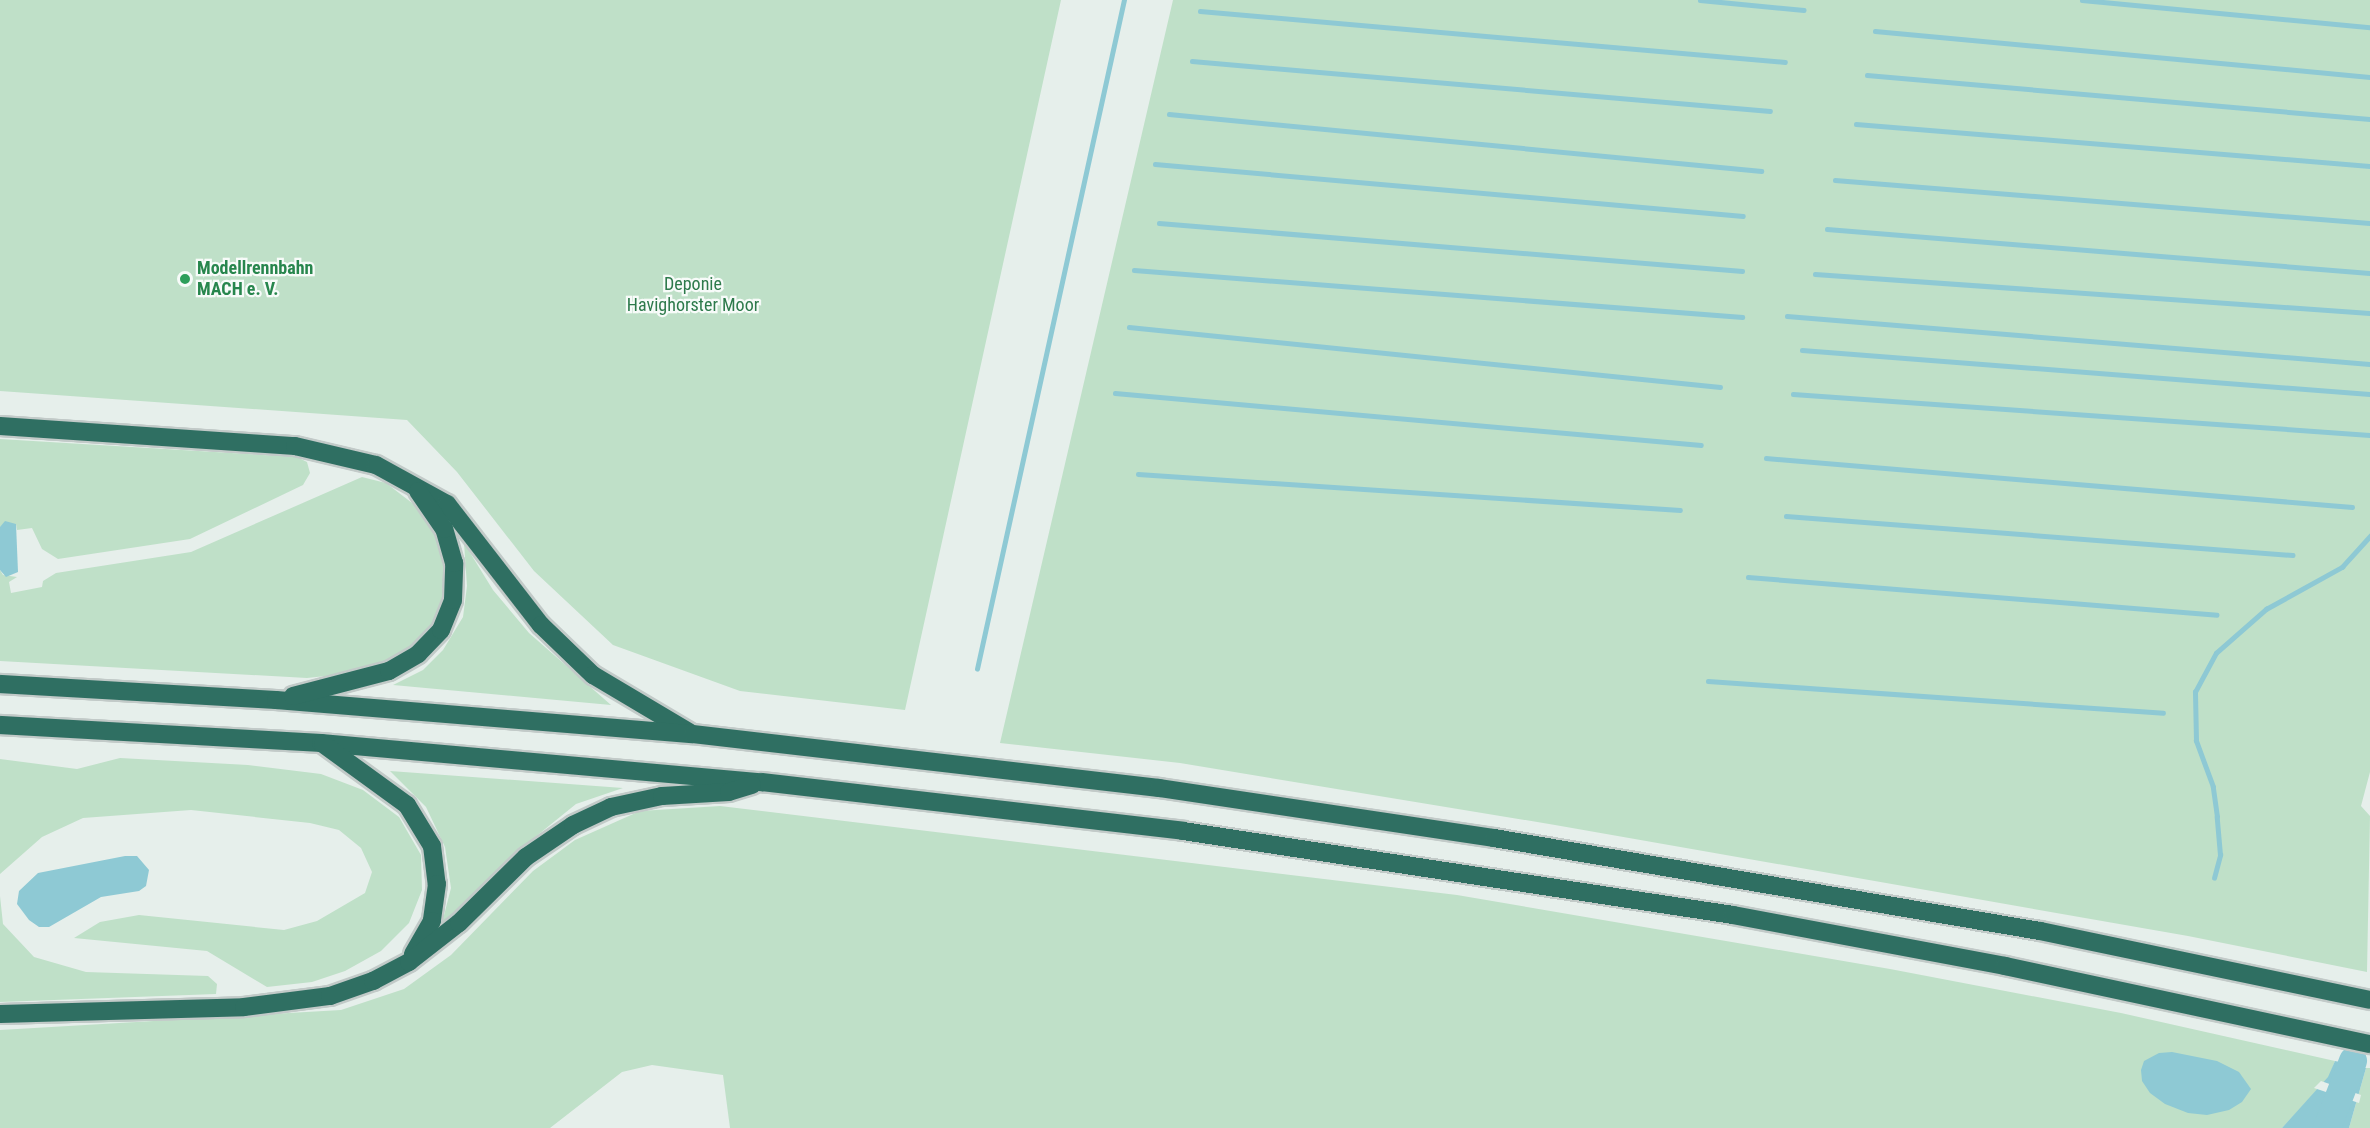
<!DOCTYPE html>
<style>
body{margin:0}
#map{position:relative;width:2370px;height:1128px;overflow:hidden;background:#e6efeb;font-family:"Roboto Condensed",sans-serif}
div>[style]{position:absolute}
.green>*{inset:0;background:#bfe0c8}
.water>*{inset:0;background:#8ec9d4}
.pier>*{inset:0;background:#e6efeb}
.stream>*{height:4.5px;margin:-2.25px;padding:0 2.25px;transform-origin:2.25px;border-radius:2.25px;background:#8ec9d4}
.river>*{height:28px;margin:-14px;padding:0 14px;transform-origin:14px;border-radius:14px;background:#8ec9d4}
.roads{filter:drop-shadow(2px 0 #c2cac8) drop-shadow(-2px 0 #c2cac8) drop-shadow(0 2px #c2cac8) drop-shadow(0 -2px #c2cac8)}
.highway>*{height:18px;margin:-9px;padding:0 9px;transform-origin:9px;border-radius:9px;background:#2f6f62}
.dots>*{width:16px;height:16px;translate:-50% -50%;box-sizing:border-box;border:3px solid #f7fbf9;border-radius:50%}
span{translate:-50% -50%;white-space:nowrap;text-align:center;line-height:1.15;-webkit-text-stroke:4.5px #f7fbf9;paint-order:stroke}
.leisure-label{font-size:18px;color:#27864d;font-weight:700}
.left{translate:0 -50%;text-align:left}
.park-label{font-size:18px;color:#2d7a4b}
</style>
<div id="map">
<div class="green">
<div style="clip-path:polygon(0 0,1061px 0,905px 710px,740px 691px,613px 645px,534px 571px,457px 472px,407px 420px,0 391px)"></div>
<div style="clip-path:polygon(1173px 0,2370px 0,2370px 772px,2361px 806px,2370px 816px,2367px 972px,2188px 936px,1555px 825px,1180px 763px,1000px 743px)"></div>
<div style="clip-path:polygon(0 439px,297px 457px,307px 462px,310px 473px,303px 485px,190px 539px,58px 559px,42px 549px,32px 528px,17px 530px,16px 524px,0 527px)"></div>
<div style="clip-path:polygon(362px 477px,386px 483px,416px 506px,439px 541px,446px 566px,445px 596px,438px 617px,423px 637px,393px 660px,354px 673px,307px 678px,0 661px,0 570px,3px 575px,17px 577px,9px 582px,11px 593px,42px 587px,43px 581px,56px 573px,191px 552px)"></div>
<div style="clip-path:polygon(464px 543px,493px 590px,529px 633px,611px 705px,393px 685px,423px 670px,443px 650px,463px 617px,467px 586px)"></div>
<div style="clip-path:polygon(120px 758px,248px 765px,321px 774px,363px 790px,399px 817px,421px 855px,422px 890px,409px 923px,381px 951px,345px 971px,312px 982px,267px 987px,207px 951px,74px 938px,100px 922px,139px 915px,284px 930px,317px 921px,365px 893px,372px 872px,361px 848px,339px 830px,310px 823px,191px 810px,83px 818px,42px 837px,0 874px,0 759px,77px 769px)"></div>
<div style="clip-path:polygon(390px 771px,623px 788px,576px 804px,508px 859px,441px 927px,451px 888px,445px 847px,426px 807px)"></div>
<div style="clip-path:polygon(720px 806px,1457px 895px,1890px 969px,2121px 1013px,2335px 1061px,2329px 1077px,2282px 1128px,730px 1128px,723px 1075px,652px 1065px,622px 1072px,550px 1128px,0 1128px,0 1030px,341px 1010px,404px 989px,451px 955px,533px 871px,575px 840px,640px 811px)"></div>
<div style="clip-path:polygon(0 896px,3px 924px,34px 957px,86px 972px,208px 976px,217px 984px,216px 994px,0 1002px)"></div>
<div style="clip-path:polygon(2366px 1068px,2370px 1068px,2370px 1128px,2349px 1128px)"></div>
</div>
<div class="water">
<div style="clip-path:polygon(5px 521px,16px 524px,18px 572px,6px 577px,0 570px,0 527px)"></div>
<div style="clip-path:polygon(125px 856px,137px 856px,149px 870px,146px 886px,139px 891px,101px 897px,49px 927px,39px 927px,29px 920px,17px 904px,19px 891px,38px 873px)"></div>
<div style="clip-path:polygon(2172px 1052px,2217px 1061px,2239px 1072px,2251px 1089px,2242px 1102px,2229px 1110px,2207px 1115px,2188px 1113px,2165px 1104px,2150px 1093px,2142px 1081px,2141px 1070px,2144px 1061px,2159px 1053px)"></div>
<div style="clip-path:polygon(2335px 1061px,2366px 1068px,2349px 1128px,2282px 1128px,2328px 1077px)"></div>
</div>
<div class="pier">
<div style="clip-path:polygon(2321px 1081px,2361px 1095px,2359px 1103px,2314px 1088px)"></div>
</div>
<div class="stream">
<div style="left:1700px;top:0;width:104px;rotate:5.5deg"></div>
<div style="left:2082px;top:0;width:289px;rotate:5.4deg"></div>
<div style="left:1200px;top:11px;width:587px;rotate:4.98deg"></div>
<div style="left:1875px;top:31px;width:497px;rotate:5.3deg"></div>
<div style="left:1192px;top:61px;width:580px;rotate:4.94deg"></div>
<div style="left:1867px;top:75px;width:505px;rotate:5deg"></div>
<div style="left:1169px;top:114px;width:595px;rotate:5.5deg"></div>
<div style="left:1856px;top:124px;width:516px;rotate:4.67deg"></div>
<div style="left:1155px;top:164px;width:590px;rotate:5.05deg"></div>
<div style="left:1835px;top:180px;width:537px;rotate:4.6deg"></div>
<div style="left:1159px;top:223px;width:585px;rotate:4.71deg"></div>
<div style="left:1827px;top:229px;width:545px;rotate:4.63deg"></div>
<div style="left:1134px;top:270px;width:610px;rotate:4.42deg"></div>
<div style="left:1815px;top:274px;width:556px;rotate:4.02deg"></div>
<div style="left:1787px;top:316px;width:585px;rotate:4.71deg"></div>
<div style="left:1129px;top:327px;width:594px;rotate:5.8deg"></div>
<div style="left:1802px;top:350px;width:570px;rotate:4.43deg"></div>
<div style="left:1115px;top:393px;width:588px;rotate:5.07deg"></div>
<div style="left:1793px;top:394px;width:578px;rotate:4.06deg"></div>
<div style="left:1766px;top:458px;width:588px;rotate:4.78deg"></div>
<div style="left:1138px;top:474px;width:543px;rotate:3.8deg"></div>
<div style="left:1786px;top:516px;width:508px;rotate:4.41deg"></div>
<div style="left:1748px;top:577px;width:470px;rotate:4.6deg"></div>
<div style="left:977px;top:669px;width:685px;rotate:-77.61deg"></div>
<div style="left:1708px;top:681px;width:456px;rotate:4deg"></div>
<div style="left:2214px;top:878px;width:24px;rotate:-75deg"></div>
<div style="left:2220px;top:855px;width:38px;rotate:-95deg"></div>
<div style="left:2217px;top:817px;width:30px;rotate:-98deg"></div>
<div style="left:2213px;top:787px;width:49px;rotate:-110.3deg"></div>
<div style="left:2196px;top:741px;width:49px;rotate:-91.2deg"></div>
<div style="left:2195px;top:692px;width:44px;rotate:-61.7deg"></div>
<div style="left:2216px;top:653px;width:67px;rotate:-41.3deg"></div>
<div style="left:2266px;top:609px;width:87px;rotate:-28.9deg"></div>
<div style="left:2342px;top:567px;width:42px;rotate:-47.9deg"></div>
</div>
<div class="river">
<div style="left:2327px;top:1128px;width:72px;rotate:-68.8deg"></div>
</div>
<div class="roads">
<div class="highway">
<div style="left:0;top:426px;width:296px;rotate:3.9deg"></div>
<div style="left:295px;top:446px;width:83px;rotate:13.2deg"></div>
<div style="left:376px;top:465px;width:81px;rotate:28.8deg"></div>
<div style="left:447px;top:504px;width:153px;rotate:52.2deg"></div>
<div style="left:541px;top:625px;width:72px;rotate:43.9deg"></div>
<div style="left:593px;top:675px;width:112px;rotate:30.7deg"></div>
<div style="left:0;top:684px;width:276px;rotate:3.3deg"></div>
<div style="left:276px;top:700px;width:418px;rotate:4.7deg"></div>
<div style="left:693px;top:734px;width:469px;rotate:6.6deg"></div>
<div style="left:1159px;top:788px;width:339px;rotate:8.5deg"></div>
<div style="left:1494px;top:838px;width:554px;rotate:9.67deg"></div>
<div style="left:2040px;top:931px;width:337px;rotate:11.8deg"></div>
<div style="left:293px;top:696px;width:99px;rotate:-14.6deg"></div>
<div style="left:389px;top:671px;width:34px;rotate:-30deg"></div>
<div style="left:418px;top:654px;width:33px;rotate:-46deg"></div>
<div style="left:441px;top:630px;width:32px;rotate:-68deg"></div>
<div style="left:453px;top:600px;width:37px;rotate:-88deg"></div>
<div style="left:454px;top:563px;width:35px;rotate:-106deg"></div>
<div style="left:444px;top:529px;width:46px;rotate:-124.4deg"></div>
<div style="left:0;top:725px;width:322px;rotate:3.2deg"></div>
<div style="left:321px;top:743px;width:443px;rotate:5.1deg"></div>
<div style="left:762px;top:782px;width:424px;rotate:6.6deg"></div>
<div style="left:1183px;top:831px;width:556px;rotate:8.68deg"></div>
<div style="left:1733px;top:915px;width:277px;rotate:10.6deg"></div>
<div style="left:2005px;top:966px;width:373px;rotate:12.1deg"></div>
<div style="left:323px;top:744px;width:104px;rotate:36deg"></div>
<div style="left:407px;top:805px;width:48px;rotate:58.6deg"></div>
<div style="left:432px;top:846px;width:38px;rotate:83deg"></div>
<div style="left:437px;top:884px;width:37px;rotate:98deg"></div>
<div style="left:432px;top:921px;width:38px;rotate:120deg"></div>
<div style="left:0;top:1014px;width:244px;rotate:-1.6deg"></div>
<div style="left:244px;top:1007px;width:87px;rotate:-7.3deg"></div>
<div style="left:330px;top:996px;width:46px;rotate:-19.2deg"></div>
<div style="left:373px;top:981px;width:41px;rotate:-27.8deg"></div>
<div style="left:409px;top:962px;width:63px;rotate:-38deg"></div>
<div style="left:459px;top:923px;width:94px;rotate:-44.6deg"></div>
<div style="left:526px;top:857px;width:57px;rotate:-34.2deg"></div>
<div style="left:573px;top:825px;width:42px;rotate:-25.3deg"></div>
<div style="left:611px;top:807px;width:52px;rotate:-12.2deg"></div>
<div style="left:662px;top:796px;width:67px;rotate:-3.4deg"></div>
<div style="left:729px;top:792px;width:24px;rotate:-17deg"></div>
</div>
</div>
<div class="dots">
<div style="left:185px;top:279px;background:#2e9e5b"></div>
</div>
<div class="leisure-label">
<span class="left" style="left:197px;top:279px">Modellrennbahn<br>MACH e. V.</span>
</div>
<div class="park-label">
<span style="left:693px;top:295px">Deponie<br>Havighorster Moor</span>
</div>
</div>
